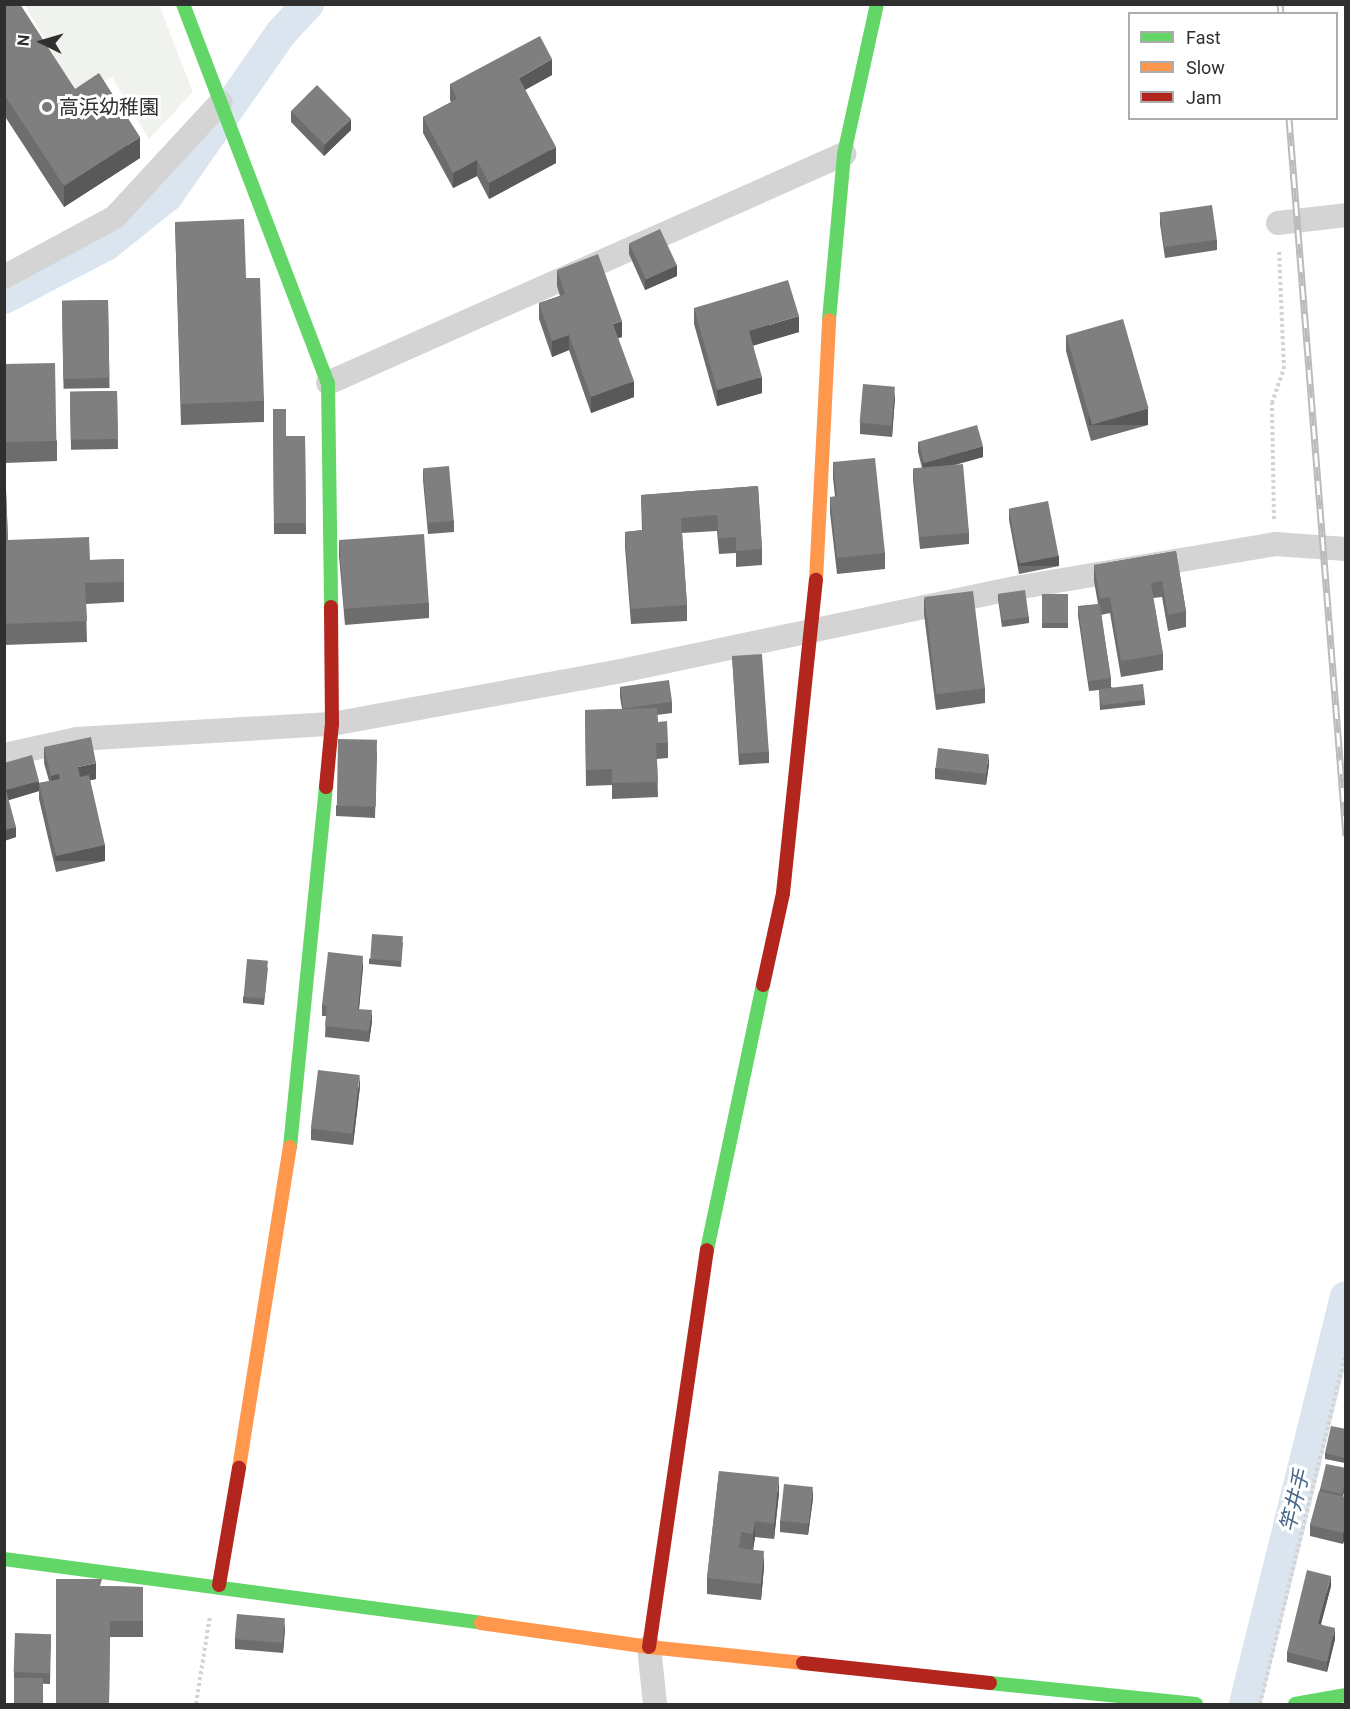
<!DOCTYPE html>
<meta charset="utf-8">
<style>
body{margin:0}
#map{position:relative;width:1350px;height:1709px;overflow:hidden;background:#fff;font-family:Roboto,"Noto Sans JP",sans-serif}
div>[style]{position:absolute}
.green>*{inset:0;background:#f0f3ed}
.canal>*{height:32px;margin:-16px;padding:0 16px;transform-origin:16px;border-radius:16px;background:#dbe5ef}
.path>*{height:4px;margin-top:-2px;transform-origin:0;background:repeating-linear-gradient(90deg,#d3d3d3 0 3px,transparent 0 6px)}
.street>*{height:24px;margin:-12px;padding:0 12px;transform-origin:12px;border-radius:12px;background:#d4d4d4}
.fast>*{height:14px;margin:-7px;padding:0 7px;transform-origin:7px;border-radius:7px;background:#63d668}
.slow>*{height:14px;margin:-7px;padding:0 7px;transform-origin:7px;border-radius:7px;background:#ff974d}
.jam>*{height:14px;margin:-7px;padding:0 7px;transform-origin:7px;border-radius:7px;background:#b3261e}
.rail>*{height:7px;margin-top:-3.5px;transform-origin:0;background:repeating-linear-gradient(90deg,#fff 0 14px,#bbb 0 28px);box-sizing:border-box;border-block:2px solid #bbb}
.wall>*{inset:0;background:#6d6d6d;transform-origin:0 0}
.shaded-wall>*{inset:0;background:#595959;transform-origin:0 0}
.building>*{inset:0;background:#7f7f7f;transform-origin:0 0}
.dots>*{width:16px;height:16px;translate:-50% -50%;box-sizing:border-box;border:3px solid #fff;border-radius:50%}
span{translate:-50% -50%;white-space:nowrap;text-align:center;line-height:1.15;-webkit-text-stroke:6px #fff;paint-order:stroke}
.poi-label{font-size:20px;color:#2f2f2f}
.left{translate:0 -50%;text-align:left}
.water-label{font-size:21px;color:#466688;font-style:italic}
.frame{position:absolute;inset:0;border:6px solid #2f2f2f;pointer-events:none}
.legend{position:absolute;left:1128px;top:12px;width:210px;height:108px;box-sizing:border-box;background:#fff;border:2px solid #acacac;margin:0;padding:8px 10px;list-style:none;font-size:18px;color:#2f2f2f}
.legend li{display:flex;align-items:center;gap:12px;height:30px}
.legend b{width:30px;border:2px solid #acacac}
.north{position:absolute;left:12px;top:12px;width:60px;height:60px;-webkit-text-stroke:4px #fff;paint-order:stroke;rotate:275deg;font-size:16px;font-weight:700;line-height:24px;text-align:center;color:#2f2f2f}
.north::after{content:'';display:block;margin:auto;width:21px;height:27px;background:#2f2f2f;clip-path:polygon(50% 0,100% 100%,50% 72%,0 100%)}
</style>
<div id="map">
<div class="green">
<div style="clip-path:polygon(25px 5px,159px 5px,193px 92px,149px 139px,112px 77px,77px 95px)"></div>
</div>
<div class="canal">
<div style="left:4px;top:298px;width:115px;rotate:-27.5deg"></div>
<div style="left:106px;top:245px;width:78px;rotate:-38.8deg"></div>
<div style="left:167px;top:196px;width:200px;rotate:-55deg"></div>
<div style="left:282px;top:32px;width:38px;rotate:-47deg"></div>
<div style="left:1245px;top:1704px;width:419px;rotate:-76.1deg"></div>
</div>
<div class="path">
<div style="left:1274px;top:519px;width:116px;rotate:-91deg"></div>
<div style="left:1272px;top:403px;width:36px;rotate:-71deg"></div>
<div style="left:1284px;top:369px;width:119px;rotate:-92.4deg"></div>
<div style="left:196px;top:1704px;width:89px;rotate:-81deg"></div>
<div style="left:1260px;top:1704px;width:364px;rotate:-76.3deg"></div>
</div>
<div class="street">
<div style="left:1278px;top:223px;width:68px;rotate:-6.7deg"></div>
<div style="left:4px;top:277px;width:126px;rotate:-28.4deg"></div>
<div style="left:115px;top:217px;width:156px;rotate:-47.3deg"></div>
<div style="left:328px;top:383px;width:565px;rotate:-23.93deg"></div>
<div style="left:4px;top:755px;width:75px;rotate:-12.4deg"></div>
<div style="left:77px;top:739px;width:255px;rotate:-3.4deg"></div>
<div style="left:332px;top:724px;width:289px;rotate:-10.4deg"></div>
<div style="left:616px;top:672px;width:409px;rotate:-11.9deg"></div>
<div style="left:1016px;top:588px;width:263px;rotate:-9.6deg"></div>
<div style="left:1275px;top:544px;width:71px;rotate:4deg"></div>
<div style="left:649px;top:1647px;width:57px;rotate:84deg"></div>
</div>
<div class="fast">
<div style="left:183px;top:4px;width:406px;rotate:69.1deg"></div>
<div style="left:328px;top:383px;width:224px;rotate:89.2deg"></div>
<div style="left:829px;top:320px;width:167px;rotate:-84.8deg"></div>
<div style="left:844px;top:154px;width:154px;rotate:-77.6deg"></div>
<div style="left:290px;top:1147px;width:362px;rotate:-84.3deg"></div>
<div style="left:707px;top:1250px;width:271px;rotate:-78.1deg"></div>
<div style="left:4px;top:1559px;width:481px;rotate:7.6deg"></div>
<div style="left:990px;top:1683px;width:207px;rotate:5.8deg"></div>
<div style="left:1295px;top:1704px;width:52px;rotate:-10deg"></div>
</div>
<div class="slow">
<div style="left:816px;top:580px;width:260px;rotate:-87.1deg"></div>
<div style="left:239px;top:1468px;width:325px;rotate:-81deg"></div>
<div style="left:481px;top:1623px;width:170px;rotate:8.1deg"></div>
<div style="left:649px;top:1647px;width:155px;rotate:5.9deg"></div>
</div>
<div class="jam">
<div style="left:326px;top:787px;width:63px;rotate:-84.6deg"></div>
<div style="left:332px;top:724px;width:117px;rotate:-90.5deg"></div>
<div style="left:763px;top:985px;width:94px;rotate:-77.7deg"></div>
<div style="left:783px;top:893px;width:315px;rotate:-84deg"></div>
<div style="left:219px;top:1585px;width:119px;rotate:-80.3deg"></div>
<div style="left:649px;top:1647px;width:401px;rotate:-81.7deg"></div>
<div style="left:803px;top:1663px;width:188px;rotate:6.1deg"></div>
</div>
<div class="rail">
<div style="left:1280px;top:4px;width:10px;rotate:84deg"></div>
<div style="left:1289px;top:118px;width:720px;rotate:85.46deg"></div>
</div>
<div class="wall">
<div style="clip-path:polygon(4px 4px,75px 89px,140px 158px,64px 207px,4px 115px)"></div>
<div style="clip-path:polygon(552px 75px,525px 90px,556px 163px,489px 199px,477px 176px,453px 188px,423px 133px,423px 117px,451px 102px,450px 100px,450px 84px)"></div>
<div style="clip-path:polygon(291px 111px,351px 130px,324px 156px,291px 122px)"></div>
<div style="clip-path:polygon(1160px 213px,1217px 240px,1217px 250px,1165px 258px,1160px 224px)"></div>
<div style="clip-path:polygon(175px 222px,246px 278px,264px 401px,264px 422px,181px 425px)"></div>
<div style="clip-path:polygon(629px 244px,677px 276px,645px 290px,629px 254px)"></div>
<div style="clip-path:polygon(557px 270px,622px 337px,618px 338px,634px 397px,591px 413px,569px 350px,552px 357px,539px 319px,539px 303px,560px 296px,557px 286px)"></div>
<div style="left:108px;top:300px;width:88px;height:46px;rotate:89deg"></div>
<div style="clip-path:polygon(694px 308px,799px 332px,753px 345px,762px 393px,717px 406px,694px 324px)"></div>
<div style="clip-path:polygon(1066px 335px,1148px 425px,1091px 441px,1066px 351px)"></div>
<div style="clip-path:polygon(4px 365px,57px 441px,57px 461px,5px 463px,8px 540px,90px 560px,124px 559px,124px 602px,86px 604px,87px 642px,4px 645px)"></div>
<div style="left:117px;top:391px;width:58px;height:47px;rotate:89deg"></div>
<div style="clip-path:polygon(895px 397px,892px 437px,860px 434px,860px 423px)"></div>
<div style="clip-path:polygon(273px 409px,286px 436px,305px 436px,306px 534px,274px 534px)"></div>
<div style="clip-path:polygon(918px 442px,983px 457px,955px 465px,969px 533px,969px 544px,920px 549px,913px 480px,913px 469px,922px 468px,918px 452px)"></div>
<div style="clip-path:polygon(833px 462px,885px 553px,885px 569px,837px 574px,830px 513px,830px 497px,835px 497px,833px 478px)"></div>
<div style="clip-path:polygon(423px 469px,454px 521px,454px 532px,428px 534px,423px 480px)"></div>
<div style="clip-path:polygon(758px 486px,762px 549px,762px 565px,736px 567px,736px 553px,719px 554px,717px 531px,682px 533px,687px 605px,687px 621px,631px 624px,625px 547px,625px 532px,642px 530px,641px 495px)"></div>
<div style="clip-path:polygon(1009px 509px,1059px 566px,1019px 574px,1009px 520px)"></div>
<div style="clip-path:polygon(339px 541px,429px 603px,429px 618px,345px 625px,339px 556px)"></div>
<div style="clip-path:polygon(1176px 551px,1186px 611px,1186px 627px,1168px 631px,1162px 597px,1153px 598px,1163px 654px,1163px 670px,1121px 677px,1110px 613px,1101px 615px,1111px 678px,1111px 687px,1145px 700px,1145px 705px,1100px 710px,1099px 690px,1089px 691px,1078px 616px,1078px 606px,1098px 604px,1094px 581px,1094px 565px)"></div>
<div style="clip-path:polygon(998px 594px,1029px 617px,1029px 623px,1002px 627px,998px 599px)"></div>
<div style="left:1042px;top:594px;width:26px;height:34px"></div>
<div style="clip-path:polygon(924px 598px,985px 688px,985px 703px,936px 710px,924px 614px)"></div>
<div style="clip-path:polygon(732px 656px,769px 752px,769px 763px,739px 765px)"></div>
<div style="clip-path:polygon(620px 687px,672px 702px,672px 713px,657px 715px,658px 722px,668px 743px,668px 758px,657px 759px,658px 797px,612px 799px,612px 785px,586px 786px,585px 710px,622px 709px,620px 697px)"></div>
<div style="clip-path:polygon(44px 747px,96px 779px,90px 780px,105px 861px,56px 872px,39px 799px,39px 791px,8px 800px,16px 837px,4px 841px,4px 763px,39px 783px,49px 781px,44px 763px)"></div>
<div style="clip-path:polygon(377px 751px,375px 818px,336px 816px,336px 806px)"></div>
<div style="clip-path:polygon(989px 764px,986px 785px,935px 779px,935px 768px)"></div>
<div style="clip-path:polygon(403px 942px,401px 967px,369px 964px,369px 959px)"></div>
<div style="clip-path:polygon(268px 967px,264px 1005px,243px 1003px,243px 997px)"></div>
<div style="clip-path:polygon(363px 967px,359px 1009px,372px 1021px,369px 1042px,325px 1037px,326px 1016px,322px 1016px,322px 1005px)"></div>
<div style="clip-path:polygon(360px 1086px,353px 1145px,311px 1140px,311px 1129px)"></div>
<div style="clip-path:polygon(1346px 1429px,1345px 1463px,1325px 1459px,1325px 1453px)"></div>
<div style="clip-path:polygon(1346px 1468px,1346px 1484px,1343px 1497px,1346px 1497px,1343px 1544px,1310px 1536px,1310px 1525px,1320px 1489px)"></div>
<div style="clip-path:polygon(719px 1471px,779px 1493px,774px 1539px,755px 1537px,753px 1550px,764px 1567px,761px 1600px,707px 1594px,707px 1578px)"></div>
<div style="clip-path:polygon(813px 1498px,808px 1535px,780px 1532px,780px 1521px)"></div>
<div style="clip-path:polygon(102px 1586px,143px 1587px,143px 1637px,110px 1637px,109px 1704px,56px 1704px)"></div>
<div style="clip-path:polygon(1331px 1586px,1321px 1624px,1335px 1639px,1327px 1672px,1287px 1662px,1287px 1652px)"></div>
<div style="clip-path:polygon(285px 1628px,283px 1653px,235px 1649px,235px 1639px)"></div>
<div style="clip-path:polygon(51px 1634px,50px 1684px,14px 1683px,14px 1672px)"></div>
</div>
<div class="shaded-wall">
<div style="clip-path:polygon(552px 59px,552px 75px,519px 93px,519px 78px)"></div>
<div style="clip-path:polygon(351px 119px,351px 130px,324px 156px,324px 145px)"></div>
<div style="clip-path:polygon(140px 137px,140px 158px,64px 207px,64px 186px)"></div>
<div style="clip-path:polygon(556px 147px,556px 163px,489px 199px,489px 183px)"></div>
<div style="clip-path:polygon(477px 160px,477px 176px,453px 188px,453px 173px)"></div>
<div style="clip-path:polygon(677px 265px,677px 276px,645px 290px,645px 279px)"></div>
<div style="clip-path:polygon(799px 316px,799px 332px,749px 347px,749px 331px)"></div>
<div style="clip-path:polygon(622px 321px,622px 337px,613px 340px,613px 324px)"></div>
<div style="clip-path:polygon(569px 335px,569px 350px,552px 357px,552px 341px)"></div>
<div style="clip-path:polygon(762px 377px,762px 393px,717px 406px,717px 390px)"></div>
<div style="clip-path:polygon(634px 381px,634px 397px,591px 413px,591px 397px)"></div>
<div style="clip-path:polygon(895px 387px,895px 397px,892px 437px,892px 426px)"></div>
<div style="left:1148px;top:409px;width:16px;height:59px;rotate:90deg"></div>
<div style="clip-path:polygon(983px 446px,983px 457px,923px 473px,923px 463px)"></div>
<div style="left:1059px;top:556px;width:10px;height:41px;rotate:90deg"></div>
<div style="clip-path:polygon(989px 754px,989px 764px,986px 785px,986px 774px)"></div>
<div style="clip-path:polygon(96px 763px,96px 779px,78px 783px,78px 767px)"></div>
<div style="clip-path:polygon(59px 774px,59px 790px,51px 792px,51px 776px)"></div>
<div style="clip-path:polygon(39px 781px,39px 791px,6px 801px,6px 790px)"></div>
<div style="clip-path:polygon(16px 827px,16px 837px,4px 841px,4px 830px)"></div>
<div style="left:105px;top:845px;width:16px;height:50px;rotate:90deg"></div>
<div style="clip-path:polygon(363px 956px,363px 967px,358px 1019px,358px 1009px)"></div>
<div style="clip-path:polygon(372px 1010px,372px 1021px,369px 1042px,369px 1031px)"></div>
<div style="clip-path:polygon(360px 1075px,360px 1086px,353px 1145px,353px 1134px)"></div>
<div style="clip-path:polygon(779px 1477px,779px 1493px,774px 1539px,774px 1524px)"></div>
<div style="clip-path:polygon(813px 1487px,813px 1498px,808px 1535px,808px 1525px)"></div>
<div style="clip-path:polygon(755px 1521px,755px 1537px,753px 1550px,753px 1534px)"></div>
<div style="clip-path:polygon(1346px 1525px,1346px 1536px,1343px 1544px,1343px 1533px)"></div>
<div style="clip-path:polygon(764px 1551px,764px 1567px,761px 1600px,761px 1584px)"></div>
<div style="clip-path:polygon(1331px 1576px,1331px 1586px,1318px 1635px,1318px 1624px)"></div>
<div style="clip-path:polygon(285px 1618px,285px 1628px,283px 1653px,283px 1642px)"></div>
<div style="clip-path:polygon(1335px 1628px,1335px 1639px,1327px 1672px,1327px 1662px)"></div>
</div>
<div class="building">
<div style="clip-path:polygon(4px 4px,20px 4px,75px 89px,99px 73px,140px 137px,64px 186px,4px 94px)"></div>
<div style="clip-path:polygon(540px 36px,552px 59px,519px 78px,556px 147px,489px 183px,477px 160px,453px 173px,423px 117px,457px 99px,450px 84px)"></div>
<div style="left:317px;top:85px;width:48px;height:37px;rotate:45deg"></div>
<div style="left:1212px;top:205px;width:35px;height:53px;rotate:82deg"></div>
<div style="clip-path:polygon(244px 219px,246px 278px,260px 278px,264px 401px,181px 404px,175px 222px)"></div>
<div style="left:660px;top:229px;width:40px;height:34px;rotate:65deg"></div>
<div style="clip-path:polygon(598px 254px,622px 321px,613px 324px,634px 381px,591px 397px,569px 335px,552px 341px,539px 303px,565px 294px,557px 270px)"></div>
<div style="clip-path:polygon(788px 280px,799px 316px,749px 331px,762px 377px,717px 390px,694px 308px)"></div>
<div style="left:108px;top:300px;width:78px;height:46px;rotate:89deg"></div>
<div style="left:1123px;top:319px;width:93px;height:59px;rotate:74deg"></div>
<div style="left:55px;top:363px;width:78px;height:51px;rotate:89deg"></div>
<div style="left:863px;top:384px;width:32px;height:39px;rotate:5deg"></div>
<div style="left:117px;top:391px;width:48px;height:47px;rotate:89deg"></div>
<div style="clip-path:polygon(273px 409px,286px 409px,286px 436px,305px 436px,306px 523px,274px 523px)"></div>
<div style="left:977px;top:425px;width:22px;height:61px;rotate:74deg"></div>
<div style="clip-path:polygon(4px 448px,8px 540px,89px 537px,90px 560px,124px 559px,124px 582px,85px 583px,87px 621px,4px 624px)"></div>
<div style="clip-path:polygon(875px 458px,885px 553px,837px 558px,830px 497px,837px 496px,833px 462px)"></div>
<div style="left:963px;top:464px;width:69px;height:50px;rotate:85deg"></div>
<div style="left:449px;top:466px;width:55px;height:26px;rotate:85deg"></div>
<div style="clip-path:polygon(758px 486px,762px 549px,736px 551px,736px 537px,719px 538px,717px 515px,681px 518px,687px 605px,631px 609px,625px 532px,643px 530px,641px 495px)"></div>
<div style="left:1048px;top:501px;width:56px;height:40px;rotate:79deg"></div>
<div style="left:424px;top:534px;width:69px;height:85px;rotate:86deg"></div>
<div style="clip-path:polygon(1176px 551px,1186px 611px,1168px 615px,1162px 581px,1151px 583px,1163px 654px,1121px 661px,1110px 597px,1100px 599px,1094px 565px)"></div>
<div style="left:1025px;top:590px;width:27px;height:27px;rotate:82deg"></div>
<div style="left:973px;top:591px;width:98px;height:49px;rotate:83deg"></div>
<div style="left:1042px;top:594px;width:26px;height:29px"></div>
<div style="left:1100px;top:604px;width:75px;height:22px;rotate:82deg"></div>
<div style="left:762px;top:654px;width:98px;height:30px;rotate:86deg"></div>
<div style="left:669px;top:680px;width:22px;height:49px;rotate:82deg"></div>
<div style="left:1143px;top:684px;width:16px;height:44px;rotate:83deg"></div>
<div style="clip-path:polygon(657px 708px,658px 722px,667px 721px,668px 743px,656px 743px,658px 782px,612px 783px,612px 769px,586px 770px,585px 710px)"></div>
<div style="clip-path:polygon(91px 737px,96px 763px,78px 767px,80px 777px,89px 775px,105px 845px,56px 856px,39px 783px,60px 779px,59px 774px,51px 776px,44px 747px)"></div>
<div style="left:338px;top:739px;width:39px;height:67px;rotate:1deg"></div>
<div style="left:938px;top:748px;width:51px;height:20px;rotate:7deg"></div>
<div style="clip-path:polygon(32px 755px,39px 781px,6px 790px,16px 827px,4px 830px,4px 763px)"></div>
<div style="left:372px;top:934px;width:31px;height:25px;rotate:4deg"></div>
<div style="clip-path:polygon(328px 952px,363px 956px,358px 1009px,372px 1010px,369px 1031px,325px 1026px,327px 1006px,322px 1005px)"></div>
<div style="left:247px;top:959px;width:21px;height:38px;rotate:5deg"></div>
<div style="left:318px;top:1070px;width:42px;height:59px;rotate:7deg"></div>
<div style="clip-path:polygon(1331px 1426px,1346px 1429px,1345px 1458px,1325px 1453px)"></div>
<div style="clip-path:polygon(1326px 1464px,1346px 1468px,1346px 1479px,1342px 1494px,1320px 1489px)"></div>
<div style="clip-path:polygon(719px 1471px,779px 1477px,774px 1524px,755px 1521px,753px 1534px,741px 1532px,739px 1548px,764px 1551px,761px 1584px,707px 1578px)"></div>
<div style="left:784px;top:1484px;width:29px;height:37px;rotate:6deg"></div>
<div style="clip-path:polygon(1319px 1491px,1346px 1497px,1346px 1525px,1343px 1533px,1310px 1525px)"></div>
<div style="clip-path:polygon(1307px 1570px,1331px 1576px,1318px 1624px,1335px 1628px,1327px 1662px,1287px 1652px)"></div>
<div style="clip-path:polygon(56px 1579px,102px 1579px,100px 1586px,143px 1587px,143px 1621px,110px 1621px,109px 1704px,56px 1704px)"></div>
<div style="left:237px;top:1614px;width:48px;height:25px;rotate:5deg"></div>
<div style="left:15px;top:1633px;width:36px;height:39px;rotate:2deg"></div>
<div style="left:14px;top:1678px;width:29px;height:26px"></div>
</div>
<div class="dots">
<div style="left:47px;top:107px;background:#787878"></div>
</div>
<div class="poi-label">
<span class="left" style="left:59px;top:107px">高浜幼稚園</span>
</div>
<div class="water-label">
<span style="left:1295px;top:1501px;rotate:-76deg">竿井手</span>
</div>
<div class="frame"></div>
<ul class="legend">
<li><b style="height:8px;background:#63d668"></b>Fast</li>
<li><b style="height:8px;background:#ff974d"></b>Slow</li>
<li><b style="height:8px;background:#b3261e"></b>Jam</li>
</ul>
<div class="north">N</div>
</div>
